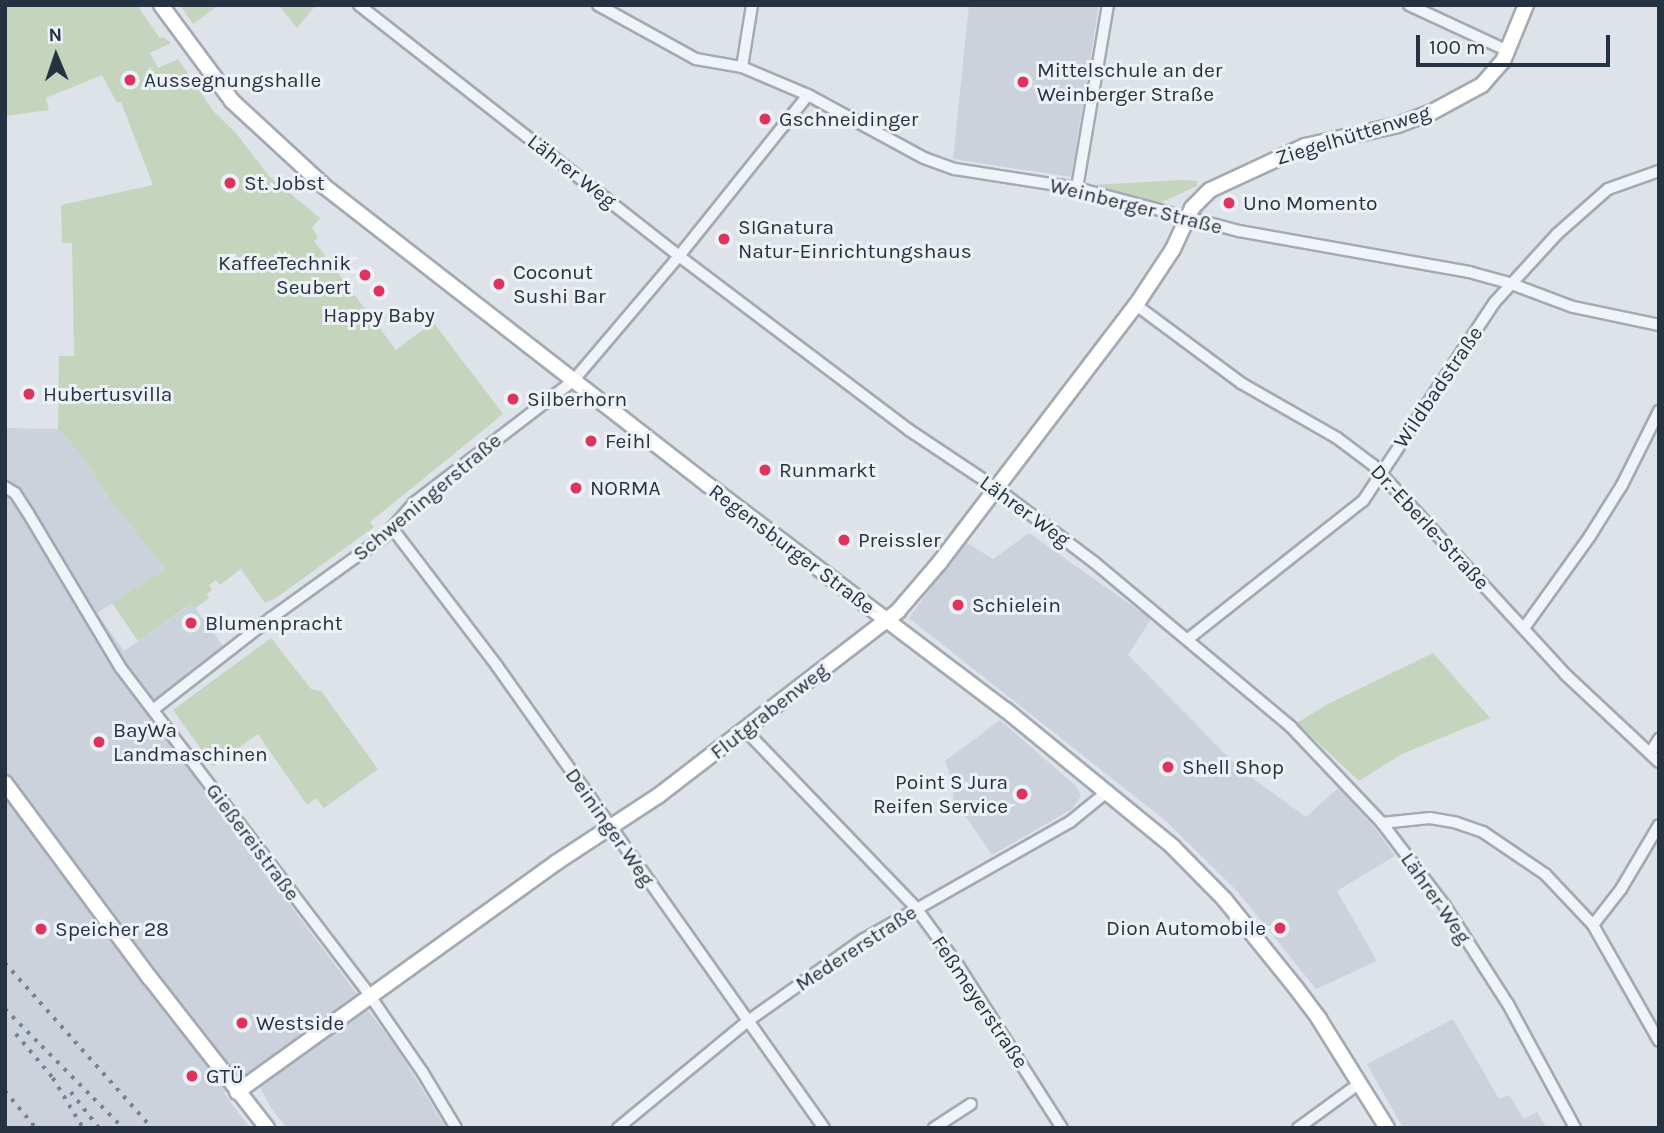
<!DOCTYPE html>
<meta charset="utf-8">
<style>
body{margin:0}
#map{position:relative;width:1664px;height:1133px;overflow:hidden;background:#dde3e9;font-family:Karla,sans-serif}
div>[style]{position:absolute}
.built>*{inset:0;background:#cbd2db}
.green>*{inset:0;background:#c5d4bd}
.roads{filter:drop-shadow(2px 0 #a2aab3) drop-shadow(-2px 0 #a2aab3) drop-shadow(0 2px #a2aab3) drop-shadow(0 -2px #a2aab3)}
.street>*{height:10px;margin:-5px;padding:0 5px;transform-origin:5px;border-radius:5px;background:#f0f3f7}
.secondary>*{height:14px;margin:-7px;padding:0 7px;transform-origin:7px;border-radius:7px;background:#fff}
.rail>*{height:3.5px;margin-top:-1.75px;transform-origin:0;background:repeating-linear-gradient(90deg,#758394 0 3.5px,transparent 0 10.5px)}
.dots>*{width:19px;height:19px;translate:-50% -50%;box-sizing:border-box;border:4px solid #edf1f6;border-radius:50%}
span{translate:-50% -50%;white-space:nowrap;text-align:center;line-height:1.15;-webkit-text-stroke:6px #edf1f6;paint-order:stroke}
.poi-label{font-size:21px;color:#253241}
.left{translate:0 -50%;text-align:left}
.right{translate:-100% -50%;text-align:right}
.street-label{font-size:21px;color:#253241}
.frame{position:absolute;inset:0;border:7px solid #253241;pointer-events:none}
.north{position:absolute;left:21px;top:21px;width:70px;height:70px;-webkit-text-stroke:5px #edf1f6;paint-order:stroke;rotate:358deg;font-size:19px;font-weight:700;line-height:28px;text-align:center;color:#253241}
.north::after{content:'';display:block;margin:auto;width:24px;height:32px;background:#253241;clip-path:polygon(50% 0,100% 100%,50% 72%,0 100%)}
.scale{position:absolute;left:1416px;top:35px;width:194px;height:32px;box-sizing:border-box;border:4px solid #253241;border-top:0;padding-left:9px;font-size:21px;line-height:24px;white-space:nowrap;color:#253241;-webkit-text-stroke:5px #edf1f6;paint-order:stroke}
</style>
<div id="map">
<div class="built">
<div style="clip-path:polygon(969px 5px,1099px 5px,1071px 177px,953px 159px)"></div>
<div style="clip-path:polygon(5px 428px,58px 429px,83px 457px,108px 497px,165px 569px,97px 613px,124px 651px,192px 604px,223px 646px,143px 709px,359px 997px,224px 1093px,250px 1128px,5px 1128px)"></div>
<div style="clip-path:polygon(1029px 533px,1151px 619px,1128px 655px,1241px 770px,1306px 817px,1338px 788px,1374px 827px,1395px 856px,1337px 891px,1377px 961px,1316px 989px,1238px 892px,1166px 821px,909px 618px,964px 541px,993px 559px)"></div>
<div style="clip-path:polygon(1000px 720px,1077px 787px,1081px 796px,1072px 809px,992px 855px,953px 798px,954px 784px,945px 761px)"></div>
<div style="clip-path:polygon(366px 1008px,395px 1045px,446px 1128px,287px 1128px,271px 1108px,261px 1089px,264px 1081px)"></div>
<div style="clip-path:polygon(1453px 1019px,1499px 1099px,1509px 1095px,1524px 1119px,1537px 1112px,1547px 1128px,1403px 1128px,1367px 1064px)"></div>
</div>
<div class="green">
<div style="clip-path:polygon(5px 5px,137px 5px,159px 37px,165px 38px,171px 43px,150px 53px,158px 68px,178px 59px,214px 112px,235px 132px,270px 177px,320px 218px,312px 228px,318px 237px,314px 241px,396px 350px,433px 322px,503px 414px,370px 522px,374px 527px,276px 598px,265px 603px,241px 569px,220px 585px,216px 580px,209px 585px,212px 590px,207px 594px,209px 598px,195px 608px,191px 604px,138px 641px,112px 603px,165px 569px,108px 497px,83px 457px,58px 429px,59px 356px,74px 356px,72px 243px,62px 243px,61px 205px,153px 185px,121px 102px,117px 103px,102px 75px,46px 98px,49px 110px,5px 116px)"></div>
<div style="clip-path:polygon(180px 5px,219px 5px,193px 24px)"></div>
<div style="clip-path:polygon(278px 5px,316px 5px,297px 28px)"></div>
<div style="clip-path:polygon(1183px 180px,1197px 181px,1197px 186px,1160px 203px,1093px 185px)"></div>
<div style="clip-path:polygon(271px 638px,311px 689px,321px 691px,378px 769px,324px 808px,316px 798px,307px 805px,258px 734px,213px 766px,173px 710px)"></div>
<div style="clip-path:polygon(1433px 653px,1490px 718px,1402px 754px,1359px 781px,1297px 723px,1326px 705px)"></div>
</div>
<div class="roads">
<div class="street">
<div style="left:359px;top:5px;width:407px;rotate:38.1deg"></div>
<div style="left:679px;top:256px;width:288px;rotate:37.1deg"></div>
<div style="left:909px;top:430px;width:105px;rotate:33.7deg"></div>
<div style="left:996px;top:488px;width:123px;rotate:37.1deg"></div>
<div style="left:1094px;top:562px;width:257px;rotate:39.9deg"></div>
<div style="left:1291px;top:727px;width:132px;rotate:46.5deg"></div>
<div style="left:1382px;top:823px;width:104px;rotate:52.8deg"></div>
<div style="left:1445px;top:906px;width:117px;rotate:57.3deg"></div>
<div style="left:1508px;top:1004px;width:141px;rotate:61.6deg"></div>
<div style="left:598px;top:5px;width:112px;rotate:28.9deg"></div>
<div style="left:696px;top:59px;width:47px;rotate:9.9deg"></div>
<div style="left:742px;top:67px;width:72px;rotate:23deg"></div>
<div style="left:808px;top:95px;width:132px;rotate:28.5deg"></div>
<div style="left:924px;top:158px;width:33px;rotate:20deg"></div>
<div style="left:955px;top:169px;width:123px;rotate:8.9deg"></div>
<div style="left:1077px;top:188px;width:168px;rotate:14.9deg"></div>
<div style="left:1239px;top:231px;width:234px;rotate:10.1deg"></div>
<div style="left:1469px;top:272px;width:41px;rotate:15.4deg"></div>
<div style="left:1509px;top:283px;width:68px;rotate:20.6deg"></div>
<div style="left:1573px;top:307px;width:88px;rotate:11.8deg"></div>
<div style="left:1409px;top:5px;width:109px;rotate:24.9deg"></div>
<div style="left:742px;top:67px;width:63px;rotate:-80.8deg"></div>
<div style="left:1077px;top:188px;width:186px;rotate:-80.4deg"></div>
<div style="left:1136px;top:305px;width:131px;rotate:36.6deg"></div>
<div style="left:1241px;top:383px;width:111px;rotate:29.8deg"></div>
<div style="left:1337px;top:438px;width:45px;rotate:36.9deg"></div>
<div style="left:1373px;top:465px;width:285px;rotate:47.4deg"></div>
<div style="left:1566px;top:675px;width:127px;rotate:43.1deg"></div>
<div style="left:5px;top:487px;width:12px;rotate:31deg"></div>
<div style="left:15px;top:493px;width:24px;rotate:57deg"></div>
<div style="left:28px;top:513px;width:179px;rotate:59.1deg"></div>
<div style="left:120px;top:667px;width:406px;rotate:52.7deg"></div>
<div style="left:366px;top:990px;width:101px;rotate:55.5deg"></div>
<div style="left:423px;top:1073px;width:64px;rotate:59deg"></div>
<div style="left:392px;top:528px;width:173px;rotate:52.7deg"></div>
<div style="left:497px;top:666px;width:566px;rotate:54.71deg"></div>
<div style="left:1524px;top:628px;width:113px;rotate:-54.3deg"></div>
<div style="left:1590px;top:536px;width:60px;rotate:-57.9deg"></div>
<div style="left:1622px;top:485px;width:83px;rotate:-63.4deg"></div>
<div style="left:1188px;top:639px;width:223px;rotate:-38.3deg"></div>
<div style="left:1363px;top:501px;width:237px;rotate:-56.5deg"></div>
<div style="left:1494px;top:303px;width:93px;rotate:-47.6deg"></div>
<div style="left:1557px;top:234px;width:68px;rotate:-41.4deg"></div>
<div style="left:1608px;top:189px;width:54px;rotate:-19.4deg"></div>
<div style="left:154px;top:709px;width:148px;rotate:-37.9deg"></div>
<div style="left:271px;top:618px;width:140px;rotate:-35.7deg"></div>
<div style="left:385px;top:536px;width:44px;rotate:-48.7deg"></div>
<div style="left:414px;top:503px;width:200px;rotate:-37.5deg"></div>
<div style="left:573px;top:381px;width:164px;rotate:-49.7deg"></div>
<div style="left:679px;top:256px;width:206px;rotate:-51.3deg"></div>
<div style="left:745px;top:730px;width:247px;rotate:46.1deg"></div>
<div style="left:916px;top:908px;width:73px;rotate:53.9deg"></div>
<div style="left:959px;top:967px;width:191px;rotate:57.4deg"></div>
<div style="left:1650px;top:753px;width:17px;rotate:-57deg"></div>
<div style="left:1382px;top:823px;width:48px;rotate:-5.9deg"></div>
<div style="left:1430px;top:818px;width:27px;rotate:10deg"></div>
<div style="left:1457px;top:823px;width:28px;rotate:19deg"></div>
<div style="left:1483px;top:832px;width:75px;rotate:34.1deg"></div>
<div style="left:1545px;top:874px;width:70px;rotate:46.7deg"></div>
<div style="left:1593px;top:925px;width:133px;rotate:60.4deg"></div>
<div style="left:1593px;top:925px;width:46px;rotate:-52.1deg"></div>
<div style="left:1621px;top:889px;width:74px;rotate:-59.3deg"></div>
<div style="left:618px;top:1128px;width:168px;rotate:-39.5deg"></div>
<div style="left:748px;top:1021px;width:142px;rotate:-35.3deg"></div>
<div style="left:864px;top:939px;width:237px;rotate:-29.6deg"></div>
<div style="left:1070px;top:822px;width:49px;rotate:-39.2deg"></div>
<div style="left:934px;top:1128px;width:44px;rotate:-33deg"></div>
<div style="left:1298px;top:1128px;width:77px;rotate:-36deg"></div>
</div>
<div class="secondary">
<div style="left:161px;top:5px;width:119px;rotate:53.5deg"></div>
<div style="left:232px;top:101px;width:125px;rotate:42.7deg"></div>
<div style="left:324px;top:186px;width:487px;rotate:37.9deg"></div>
<div style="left:708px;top:485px;width:373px;rotate:37.1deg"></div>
<div style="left:1006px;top:710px;width:215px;rotate:39.3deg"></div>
<div style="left:1172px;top:846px;width:76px;rotate:45.5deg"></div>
<div style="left:1225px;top:900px;width:113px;rotate:51.1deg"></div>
<div style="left:1296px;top:988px;width:39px;rotate:53deg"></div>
<div style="left:1319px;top:1019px;width:128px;rotate:58deg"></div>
<div style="left:5px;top:783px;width:243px;rotate:53.4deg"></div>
<div style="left:150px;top:978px;width:190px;rotate:52deg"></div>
<div style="left:237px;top:1092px;width:394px;rotate:-35.7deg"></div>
<div style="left:557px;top:862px;width:121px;rotate:-33.2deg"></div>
<div style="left:658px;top:796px;width:303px;rotate:-37.6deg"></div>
<div style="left:898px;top:611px;width:65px;rotate:-49.4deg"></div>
<div style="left:940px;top:562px;width:323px;rotate:-52.7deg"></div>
<div style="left:1136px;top:305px;width:67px;rotate:-56.5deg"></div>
<div style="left:1173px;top:249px;width:45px;rotate:-65.1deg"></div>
<div style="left:1192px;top:208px;width:25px;rotate:-45deg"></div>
<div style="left:1210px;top:190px;width:105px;rotate:-24.9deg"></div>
<div style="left:1305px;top:146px;width:95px;rotate:-12.7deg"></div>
<div style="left:1398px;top:125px;width:36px;rotate:-21deg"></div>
<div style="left:1432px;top:112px;width:57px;rotate:-28.4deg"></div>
<div style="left:1482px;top:85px;width:32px;rotate:-49deg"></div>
<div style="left:1503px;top:61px;width:61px;rotate:-67.7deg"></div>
</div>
</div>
<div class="rail">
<div style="left:5px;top:963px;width:221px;rotate:48.3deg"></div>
<div style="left:5px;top:1009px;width:168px;rotate:45.2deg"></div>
<div style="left:16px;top:1034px;width:57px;rotate:49.9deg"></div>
<div style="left:53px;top:1078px;width:58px;rotate:59deg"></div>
<div style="left:5px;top:1091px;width:48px;rotate:50deg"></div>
<div style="left:71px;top:1092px;width:46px;rotate:52.1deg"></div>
</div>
<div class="dots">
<div style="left:130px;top:80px;background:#dd335c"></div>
<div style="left:1023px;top:82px;background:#dd335c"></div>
<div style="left:765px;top:119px;background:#dd335c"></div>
<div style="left:230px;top:183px;background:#dd335c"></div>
<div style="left:1229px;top:203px;background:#dd335c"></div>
<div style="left:724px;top:239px;background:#dd335c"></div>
<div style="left:365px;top:275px;background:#dd335c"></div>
<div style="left:499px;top:284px;background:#dd335c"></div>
<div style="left:379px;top:291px;background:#dd335c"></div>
<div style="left:29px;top:394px;background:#dd335c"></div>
<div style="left:513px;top:399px;background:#dd335c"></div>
<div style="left:591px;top:441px;background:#dd335c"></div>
<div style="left:765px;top:470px;background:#dd335c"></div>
<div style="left:576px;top:488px;background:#dd335c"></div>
<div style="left:844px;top:540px;background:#dd335c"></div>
<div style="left:958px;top:605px;background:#dd335c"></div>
<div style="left:191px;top:623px;background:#dd335c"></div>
<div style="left:99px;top:742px;background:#dd335c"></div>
<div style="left:1168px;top:767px;background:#dd335c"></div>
<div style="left:1022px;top:794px;background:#dd335c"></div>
<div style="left:1280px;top:928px;background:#dd335c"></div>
<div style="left:41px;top:929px;background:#dd335c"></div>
<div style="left:242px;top:1023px;background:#dd335c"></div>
<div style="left:192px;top:1076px;background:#dd335c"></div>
</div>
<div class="poi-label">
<span class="left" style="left:1037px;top:82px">Mittelschule an der<br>Weinberger Straße</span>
<span class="left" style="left:144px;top:80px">Aussegnungshalle</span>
<span class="left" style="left:779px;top:119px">Gschneidinger</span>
<span class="left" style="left:244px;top:183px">St. Jobst</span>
<span class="left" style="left:1243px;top:203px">Uno Momento</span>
<span class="left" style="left:738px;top:239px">SIGnatura<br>Natur-Einrichtungshaus</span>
<span class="right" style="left:351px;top:275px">KaffeeTechnik<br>Seubert</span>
<span class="left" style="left:513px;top:284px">Coconut<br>Sushi Bar</span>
<span style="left:379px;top:315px">Happy Baby</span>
<span class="left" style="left:43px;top:394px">Hubertusvilla</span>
<span class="left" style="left:527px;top:399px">Silberhorn</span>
<span class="left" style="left:605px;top:441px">Feihl</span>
<span class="left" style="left:779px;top:470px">Runmarkt</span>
<span class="left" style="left:590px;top:488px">NORMA</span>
<span class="left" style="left:858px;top:540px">Preissler</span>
<span class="left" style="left:972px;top:605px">Schielein</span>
<span class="left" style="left:205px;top:623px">Blumenpracht</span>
<span class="left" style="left:113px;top:742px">BayWa<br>Landmaschinen</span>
<span class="left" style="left:1182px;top:767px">Shell Shop</span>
<span class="right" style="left:1008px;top:794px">Point S Jura<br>Reifen Service</span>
<span class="right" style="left:1266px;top:928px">Dion Automobile</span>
<span class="left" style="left:55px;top:929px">Speicher 28</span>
<span class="left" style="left:256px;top:1023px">Westside</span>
<span class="left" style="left:206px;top:1076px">GTÜ</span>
</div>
<div class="street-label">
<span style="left:1353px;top:135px;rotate:-17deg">Ziegelhüttenweg</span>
<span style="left:572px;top:171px;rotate:38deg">Lährer Weg</span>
<span style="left:1136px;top:206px;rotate:14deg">Weinberger Straße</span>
<span style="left:1438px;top:387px;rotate:-56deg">Wildbadstraße</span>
<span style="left:427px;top:497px;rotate:-40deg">Schweningerstraße</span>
<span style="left:1025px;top:511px;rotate:36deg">Lährer Weg</span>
<span style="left:1430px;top:527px;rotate:47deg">Dr.-Eberle-Straße</span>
<span style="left:792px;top:549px;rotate:37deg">Regensburger Straße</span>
<span style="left:769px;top:711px;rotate:-38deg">Flutgrabenweg</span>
<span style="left:610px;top:827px;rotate:55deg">Deininger Weg</span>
<span style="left:253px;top:842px;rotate:53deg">Gießereistraße</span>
<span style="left:1436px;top:898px;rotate:55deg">Lährer Weg</span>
<span style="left:856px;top:948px;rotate:-33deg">Medererstraße</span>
<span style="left:980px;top:1002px;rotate:56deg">Feßmeyerstraße</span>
</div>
<div class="frame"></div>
<div class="north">N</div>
<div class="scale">100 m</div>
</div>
